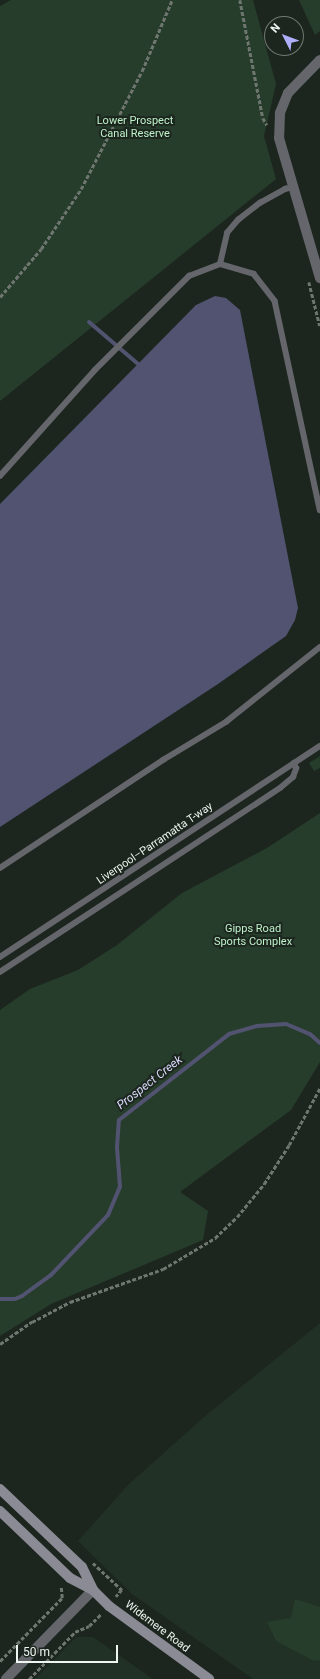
<!DOCTYPE html>
<meta charset="utf-8">
<style>
body{margin:0}
#map{position:relative;width:320px;height:1679px;overflow:hidden;background:#1c261e;font-family:Roboto,sans-serif}
div>[style]{position:absolute}
.built>*{inset:0;background:#213125}
.green>*{inset:0;background:#273d2c}
.water>*{inset:0;background:#525370}
.stream>*{height:4px;margin:-2px;padding:0 2px;transform-origin:2px;border-radius:2px;background:#525370}
.path>*{height:2.5px;margin-top:-1.25px;transform-origin:0;background:repeating-linear-gradient(90deg,#6e766f 0 4px,transparent 0 6px)}
.service>*{height:5.5px;margin:-2.75px;padding:0 2.75px;transform-origin:2.75px;border-radius:2.75px;background:#65666c}
.minor>*{height:10px;margin:-5px;padding:0 5px;transform-origin:5px;border-radius:5px;background:#65666c}
.tertiary>*{height:10px;margin:-5px;padding:0 5px;transform-origin:5px;border-radius:5px;background:#65666c}
.secondary>*{height:10px;margin:-5px;padding:0 5px;transform-origin:5px;border-radius:5px;background:#8b8b95}
span{translate:-50% -50%;white-space:nowrap;text-align:center;line-height:1.15;-webkit-text-stroke:4px #1c261e;paint-order:stroke}
.park-label{font-size:11px;color:#bdf1c8}
.street-label{font-size:11px;color:#eff5f0}
.water-label{font-size:12px;color:#dbdcfe;font-style:italic}
.north{position:absolute;left:264px;top:16px;width:40px;height:40px;box-sizing:border-box;background:#1c261e;border:1px solid #707972;border-radius:50%;rotate:312deg;font-size:11px;font-weight:700;line-height:16px;text-align:center;color:#eff5f0}
.north::after{content:'';display:block;margin:auto;width:14px;height:18px;background:#afaefa;clip-path:polygon(50% 0,100% 100%,50% 72%,0 100%)}
.scale{position:absolute;left:16px;top:1645px;width:102px;height:18px;box-sizing:border-box;border:2px solid #eff5f0;border-top:0;padding-left:5px;font-size:12px;line-height:14px;white-space:nowrap;color:#eff5f0;-webkit-text-stroke:3px #1c261e;paint-order:stroke}
</style>
<div id="map">
<div class="built">
<div style="clip-path:polygon(320px 1323px,320px 1679px,253px 1679px,132px 1594px,78px 1541px,128px 1485px,204px 1417px)"></div>
<div style="clip-path:polygon(76px 1637px,93px 1637px,153px 1679px,35px 1679px)"></div>
</div>
<div class="green">
<div style="clip-path:polygon(11px 0,253px 0,276px 84px,264px 136px,276px 179px,0 401px,0 6px)"></div>
<div style="clip-path:polygon(299px 0,320px 0,320px 31px,315px 35px)"></div>
<div style="clip-path:polygon(320px 756px,320px 768px,314px 771px,309px 763px)"></div>
<div style="clip-path:polygon(320px 813px,320px 1062px,291px 1110px,180px 1192px,208px 1211px,203px 1240px,51px 1304px,0 1336px,0 1010px,30px 989px,78px 970px,117px 945px,182px 893px,267px 848px)"></div>
<div style="clip-path:polygon(295px 1599px,320px 1607px,320px 1660px,314px 1661px,276px 1641px,267px 1622px,291px 1618px)"></div>
</div>
<div class="water">
<div style="clip-path:polygon(215px 296px,226px 298px,240px 310px,298px 608px,295px 620px,286px 636px,218px 684px,0 827px,0 504px,196px 305px)"></div>
</div>
<div class="stream">
<div style="left:89px;top:322px;width:65px;rotate:40.6deg"></div>
<div style="left:0;top:1299px;width:15px"></div>
<div style="left:15px;top:1299px;width:8px;rotate:-23deg"></div>
<div style="left:22px;top:1296px;width:36px;rotate:-36deg"></div>
<div style="left:51px;top:1275px;width:83px;rotate:-46.5deg"></div>
<div style="left:108px;top:1215px;width:30px;rotate:-67deg"></div>
<div style="left:120px;top:1187px;width:40px;rotate:-94.3deg"></div>
<div style="left:117px;top:1147px;width:27px;rotate:-86deg"></div>
<div style="left:119px;top:1120px;width:140px;rotate:-38deg"></div>
<div style="left:229px;top:1034px;width:29px;rotate:-16deg"></div>
<div style="left:257px;top:1026px;width:29px;rotate:-4deg"></div>
<div style="left:286px;top:1024px;width:26px;rotate:23deg"></div>
<div style="left:310px;top:1034px;width:13px;rotate:42deg"></div>
</div>
<div class="path">
<div style="left:240px;top:0;width:120px;rotate:79deg"></div>
<div style="left:263px;top:118px;width:8px;rotate:60deg"></div>
<div style="left:309px;top:282px;width:45px;rotate:76deg"></div>
<div style="left:0;top:297px;width:63px;rotate:-49.5deg"></div>
<div style="left:41px;top:249px;width:72px;rotate:-56.3deg"></div>
<div style="left:81px;top:189px;width:133px;rotate:-62.7deg"></div>
<div style="left:142px;top:71px;width:77px;rotate:-67.1deg"></div>
<div style="left:0;top:1344px;width:39px;rotate:-35deg"></div>
<div style="left:32px;top:1322px;width:43px;rotate:-27.8deg"></div>
<div style="left:70px;top:1302px;width:99px;rotate:-19.5deg"></div>
<div style="left:163px;top:1269px;width:61px;rotate:-30.8deg"></div>
<div style="left:215px;top:1238px;width:30px;rotate:-44deg"></div>
<div style="left:237px;top:1217px;width:43px;rotate:-50.7deg"></div>
<div style="left:264px;top:1184px;width:46px;rotate:-57.3deg"></div>
<div style="left:289px;top:1145px;width:65px;rotate:-61.5deg"></div>
<div style="left:93px;top:1563px;width:40px;rotate:43deg"></div>
<div style="left:122px;top:1590px;width:9px;rotate:131deg"></div>
<div style="left:0;top:1661px;width:88px;rotate:-45.5deg"></div>
<div style="left:62px;top:1598px;width:12px;rotate:-95deg"></div>
<div style="left:29px;top:1679px;width:66px;rotate:-45.6deg"></div>
<div style="left:75px;top:1632px;width:15px;rotate:-23deg"></div>
<div style="left:89px;top:1626px;width:18px;rotate:-45deg"></div>
</div>
<div class="service">
<div style="left:220px;top:264px;width:32px;rotate:-77deg"></div>
<div style="left:227px;top:233px;width:17px;rotate:-50deg"></div>
<div style="left:238px;top:220px;width:28px;rotate:-38deg"></div>
<div style="left:260px;top:203px;width:29px;rotate:-29deg"></div>
<div style="left:285px;top:189px;width:8px;rotate:-14deg"></div>
<div style="left:0;top:476px;width:142px;rotate:-48.1deg"></div>
<div style="left:95px;top:370px;width:133px;rotate:-45deg"></div>
<div style="left:189px;top:276px;width:33px;rotate:-21deg"></div>
<div style="left:220px;top:264px;width:35px;rotate:16deg"></div>
<div style="left:254px;top:274px;width:34px;rotate:52deg"></div>
<div style="left:275px;top:301px;width:214px;rotate:77.8deg"></div>
<div style="left:0;top:868px;width:196px;rotate:-33.5deg"></div>
<div style="left:163px;top:760px;width:74px;rotate:-31.1deg"></div>
<div style="left:226px;top:722px;width:120px;rotate:-38.6deg"></div>
<div style="left:0;top:957px;width:383px;rotate:-33.4deg"></div>
<div style="left:0;top:972px;width:335px;rotate:-33.3deg"></div>
<div style="left:280px;top:788px;width:17px;rotate:-40deg"></div>
<div style="left:293px;top:777px;width:9px;rotate:-69deg"></div>
<div style="left:296px;top:769px;width:6px;rotate:-108deg"></div>
</div>
<div class="minor">
<div style="left:320px;top:60px;width:46px;rotate:134.1deg"></div>
<div style="left:288px;top:93px;width:22px;rotate:112deg"></div>
<div style="left:280px;top:113px;width:25px;rotate:92deg"></div>
<div style="left:279px;top:138px;width:146px;rotate:73.7deg"></div>
</div>
<div class="tertiary">
<div style="left:6px;top:1679px;width:124px;rotate:-45.7deg"></div>
</div>
<div class="secondary">
<div style="left:0;top:1489px;width:113px;rotate:43.6deg"></div>
<div style="left:82px;top:1567px;width:25px;rotate:64deg"></div>
<div style="left:0;top:1511px;width:97px;rotate:43.7deg"></div>
<div style="left:70px;top:1578px;width:26px;rotate:28deg"></div>
<div style="left:93px;top:1590px;width:23px;rotate:45deg"></div>
<div style="left:109px;top:1606px;width:124px;rotate:36.1deg"></div>
</div>
<div class="park-label">
<span style="left:135px;top:128px">Lower Prospect<br>Canal Reserve</span>
<span style="left:253px;top:936px">Gipps Road<br>Sports Complex</span>
</div>
<div class="street-label">
<span style="left:155px;top:844px;rotate:-34deg">Liverpool–Parramatta T-way</span>
<span style="left:157px;top:1627px;rotate:37deg">Widemere Road</span>
</div>
<div class="water-label">
<span style="left:150px;top:1083px;rotate:-38deg">Prospect Creek</span>
</div>
<div class="north">N</div>
<div class="scale">50 m</div>
</div>
